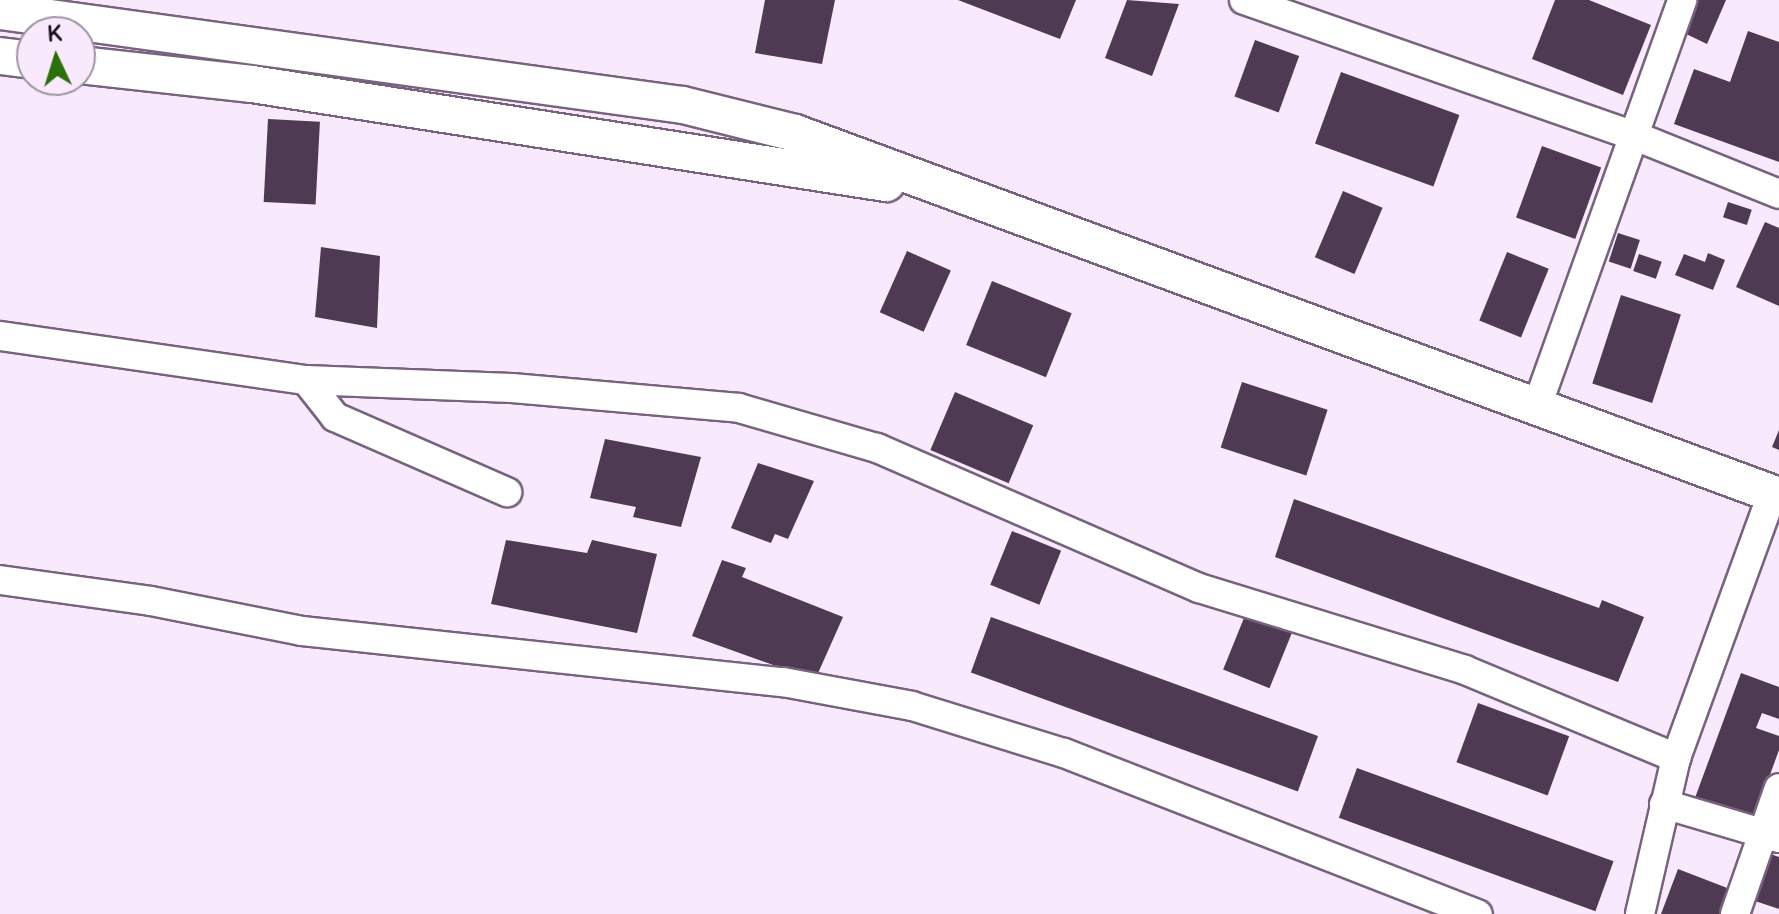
<!DOCTYPE html>
<style>
body{margin:0}
#map{position:relative;width:1779px;height:914px;overflow:hidden;background:#f8eafc;font-family:"Varela Round",sans-serif}
div>[style]{position:absolute}
.building>*{inset:0;background:#4e3b53;transform-origin:0 0}
.roads{filter:drop-shadow(2px 0 #77637d) drop-shadow(-2px 0 #77637d) drop-shadow(0 2px #77637d) drop-shadow(0 -2px #77637d)}
.minor>*{height:28px;margin:-14px;padding:0 14px;transform-origin:14px;border-radius:14px;background:#fff}
.major>*{height:36px;margin:-18px;padding:0 18px;transform-origin:18px;border-radius:18px;background:#fff}
span{translate:-50% -50%;white-space:nowrap;text-align:center;line-height:1.15;-webkit-text-stroke:8px #f8eafc;paint-order:stroke}
.north{position:absolute;left:16px;top:16px;width:80px;height:80px;box-sizing:border-box;background:#f8eafc;border:2px solid #9f94a2;border-radius:50%;rotate:356deg;font-size:22px;font-weight:700;line-height:32px;text-align:center;color:#1a121c}
.north::after{content:'';display:block;margin:auto;width:28px;height:36px;background:#2b700d;clip-path:polygon(50% 0,100% 100%,50% 72%,0 100%)}
</style>
<div id="map">
<div class="building">
<div style="clip-path:polygon(765px 0,835px 0,822px 64px,755px 53px)"></div>
<div style="clip-path:polygon(958px 0,1076px 0,1060px 39px)"></div>
<div style="clip-path:polygon(1127px 0,1179px 4px,1152px 76px,1105px 58px)"></div>
<div style="clip-path:polygon(1555px 0,1589px 0,1651px 25px,1623px 95px,1532px 59px)"></div>
<div style="clip-path:polygon(1698px 0,1726px 0,1707px 44px,1684px 33px)"></div>
<div style="clip-path:polygon(1748px 31px,1779px 42px,1779px 162px,1674px 124px,1694px 69px,1730px 82px)"></div>
<div style="left:1255px;top:40px;width:47px;height:60px;rotate:20deg"></div>
<div style="left:1341px;top:72px;width:126px;height:76px;rotate:20deg"></div>
<div style="left:268px;top:119px;width:52px;height:83px;rotate:3deg"></div>
<div style="left:1542px;top:146px;width:63px;height:76px;rotate:20deg"></div>
<div style="left:1343px;top:191px;width:43px;height:72px;rotate:23deg"></div>
<div style="left:1728px;top:202px;width:25px;height:16px;rotate:18deg"></div>
<div style="clip-path:polygon(1765px 222px,1779px 228px,1779px 306px,1736px 287px)"></div>
<div style="left:1618px;top:233px;width:23px;height:30px;rotate:18deg"></div>
<div style="clip-path:polygon(321px 247px,380px 256px,377px 328px,315px 317px)"></div>
<div style="left:907px;top:251px;width:48px;height:67px;rotate:24deg"></div>
<div style="left:1507px;top:252px;width:45px;height:74px;rotate:22deg"></div>
<div style="clip-path:polygon(1708px 253px,1725px 260px,1713px 290px,1675px 275px,1684px 254px,1705px 262px)"></div>
<div style="left:1639px;top:254px;width:24px;height:18px;rotate:19deg"></div>
<div style="left:992px;top:281px;width:86px;height:69px;rotate:22deg"></div>
<div style="left:1621px;top:295px;width:63px;height:93px;rotate:18deg"></div>
<div style="left:1242px;top:382px;width:90px;height:69px;rotate:18deg"></div>
<div style="left:955px;top:392px;width:85px;height:63px;rotate:23deg"></div>
<div style="clip-path:polygon(1779px 430px,1779px 450px,1772px 447px)"></div>
<div style="clip-path:polygon(605px 439px,701px 457px,681px 527px,633px 517px,636px 507px,590px 498px)"></div>
<div style="clip-path:polygon(758px 463px,814px 481px,788px 539px,775px 534px,771px 543px,731px 528px)"></div>
<div style="clip-path:polygon(1294px 499px,1599px 608px,1602px 600px,1644px 617px,1618px 682px,1275px 557px)"></div>
<div style="left:1012px;top:531px;width:53px;height:58px;rotate:22deg"></div>
<div style="clip-path:polygon(506px 540px,587px 553px,592px 540px,657px 554px,637px 633px,491px 604px)"></div>
<div style="clip-path:polygon(722px 560px,746px 568px,742px 577px,843px 617px,815px 680px,692px 636px)"></div>
<div style="left:1246px;top:613px;width:50px;height:61px;rotate:22deg"></div>
<div style="left:991px;top:617px;width:348px;height:59px;rotate:20deg"></div>
<div style="clip-path:polygon(1741px 673px,1779px 687px,1779px 719px,1762px 713px,1756px 728px,1779px 736px,1779px 750px,1751px 827px,1692px 806px)"></div>
<div style="left:1478px;top:703px;width:97px;height:63px;rotate:20deg"></div>
<div style="left:1357px;top:768px;width:273px;height:53px;rotate:20deg"></div>
<div style="clip-path:polygon(1765px 852px,1779px 857px,1779px 909px,1749px 899px)"></div>
<div style="clip-path:polygon(1678px 869px,1735px 891px,1726px 914px,1661px 914px)"></div>
</div>
<div class="roads">
<div class="minor">
<div style="left:1244px;top:0;width:414px;rotate:19.2deg"></div>
<div style="left:1635px;top:136px;width:155px;rotate:21.9deg"></div>
<div style="left:0;top:336px;width:309px;rotate:8.2deg"></div>
<div style="left:306px;top:380px;width:206px;rotate:2.2deg"></div>
<div style="left:512px;top:388px;width:228px;rotate:5deg"></div>
<div style="left:739px;top:408px;width:144px;rotate:16.2deg"></div>
<div style="left:877px;top:448px;width:351px;rotate:23.5deg"></div>
<div style="left:1199px;top:588px;width:278px;rotate:17.1deg"></div>
<div style="left:1465px;top:670px;width:229px;rotate:22.6deg"></div>
<div style="left:306px;top:380px;width:47px;rotate:51.9deg"></div>
<div style="left:335px;top:417px;width:188px;rotate:23.6deg"></div>
<div style="left:1537px;top:406px;width:431px;rotate:-70.3deg"></div>
<div style="left:0;top:580px;width:152px;rotate:7.9deg"></div>
<div style="left:151px;top:601px;width:154px;rotate:11.2deg"></div>
<div style="left:302px;top:631px;width:484px;rotate:6.1deg"></div>
<div style="left:783px;top:682px;width:131px;rotate:10.5deg"></div>
<div style="left:912px;top:706px;width:159px;rotate:17.2deg"></div>
<div style="left:1064px;top:753px;width:444px;rotate:21.3deg"></div>
<div style="left:1664px;top:804px;width:120px;rotate:16.5deg"></div>
<div style="left:1640px;top:914px;width:160px;rotate:-77deg"></div>
<div style="left:1676px;top:758px;width:281px;rotate:-70deg"></div>
<div style="left:1735px;top:914px;width:133px;rotate:-70.8deg"></div>
</div>
<div class="major">
<div style="left:0;top:11px;width:689px;rotate:7.84deg"></div>
<div style="left:683px;top:105px;width:115px;rotate:14deg"></div>
<div style="left:795px;top:133px;width:1049px;rotate:20.25deg"></div>
<div style="left:0;top:56px;width:32px;rotate:7deg"></div>
<div style="left:80px;top:65px;width:173px;rotate:6.3deg"></div>
<div style="left:252px;top:84px;width:642px;rotate:8.88deg"></div>
</div>
</div>
<div class="north">K</div>
</div>
